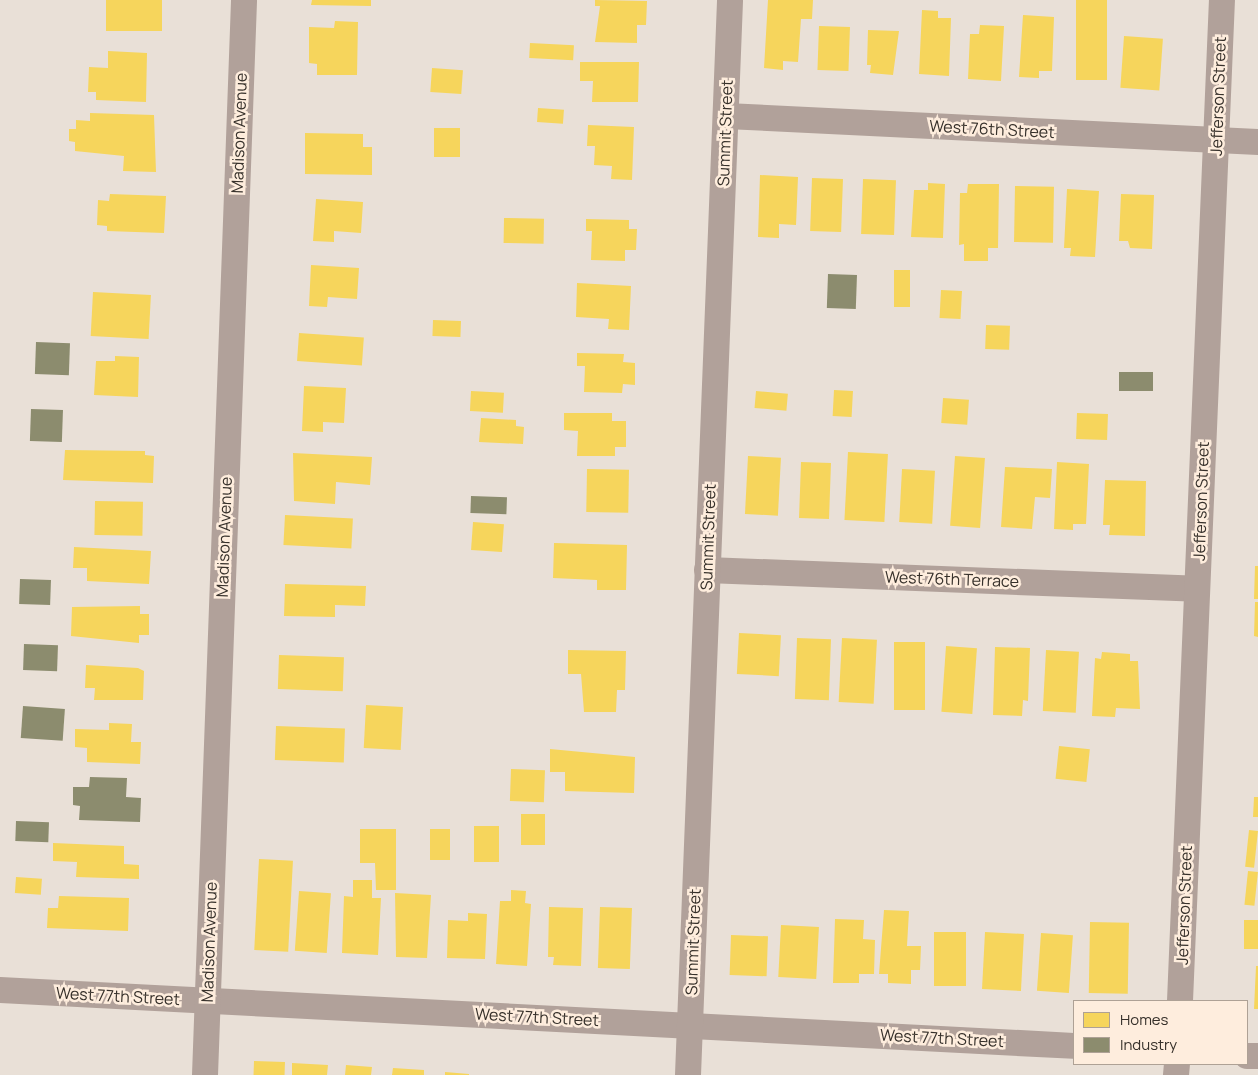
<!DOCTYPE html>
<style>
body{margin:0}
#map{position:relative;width:1258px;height:1075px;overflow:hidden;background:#e9e0d7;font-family:Manrope,sans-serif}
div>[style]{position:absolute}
.homes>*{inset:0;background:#f6d55c;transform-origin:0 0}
.industry>*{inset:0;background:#8c8c6e;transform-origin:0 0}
.minor>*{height:26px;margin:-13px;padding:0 13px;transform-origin:13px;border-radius:13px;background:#b1a19a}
span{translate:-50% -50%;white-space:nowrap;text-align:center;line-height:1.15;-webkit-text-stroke:5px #feeddd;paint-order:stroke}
.street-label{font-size:16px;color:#36302a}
.legend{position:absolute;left:1073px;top:1000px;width:175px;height:65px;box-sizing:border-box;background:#feeddd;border:1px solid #aea195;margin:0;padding:6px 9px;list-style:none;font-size:15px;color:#36302a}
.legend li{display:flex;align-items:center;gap:10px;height:25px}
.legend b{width:25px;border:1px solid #aea195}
</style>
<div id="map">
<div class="homes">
<div style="left:106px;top:0;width:56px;height:31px"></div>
<div style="clip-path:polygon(312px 0,371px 0,371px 6px,311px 5px)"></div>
<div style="clip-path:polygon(595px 0,647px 1px,646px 25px,637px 25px,637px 43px,595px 42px,600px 6px,595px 6px)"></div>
<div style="clip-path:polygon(768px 0,813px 0,812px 19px,801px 19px,798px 62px,783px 61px,783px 70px,764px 68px)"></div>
<div style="left:1076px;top:0;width:31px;height:80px"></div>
<div style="clip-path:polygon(922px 10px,938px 11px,938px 18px,951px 18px,949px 76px,919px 74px)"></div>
<div style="clip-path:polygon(1023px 15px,1054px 17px,1052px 71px,1039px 71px,1039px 78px,1019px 77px)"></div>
<div style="clip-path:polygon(335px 21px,358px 22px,357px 75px,317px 75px,317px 64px,309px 63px,309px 27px,334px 28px)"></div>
<div style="clip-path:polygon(980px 25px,1004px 26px,1001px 81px,968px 79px,970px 34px,979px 34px)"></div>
<div style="left:819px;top:26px;width:31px;height:44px;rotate:2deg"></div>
<div style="clip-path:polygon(868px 30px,899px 31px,893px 75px,870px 73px,871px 65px,867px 65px)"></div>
<div style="left:1124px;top:36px;width:39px;height:52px;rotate:4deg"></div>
<div style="left:530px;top:43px;width:44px;height:15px;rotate:3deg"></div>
<div style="clip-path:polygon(108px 51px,147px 53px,146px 102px,96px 100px,96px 92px,88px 92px,89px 67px,108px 68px)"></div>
<div style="clip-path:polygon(580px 62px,639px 62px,638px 102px,592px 102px,593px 81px,580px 81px)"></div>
<div style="left:432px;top:68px;width:31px;height:24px;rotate:4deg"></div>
<div style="left:538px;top:108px;width:26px;height:14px;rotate:4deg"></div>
<div style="clip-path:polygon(90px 113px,154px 115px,156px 172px,123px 171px,124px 156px,75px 151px,75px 142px,69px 141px,69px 129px,76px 129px,76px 120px,90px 121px)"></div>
<div style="clip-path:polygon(588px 125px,634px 127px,632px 180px,611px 179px,612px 166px,594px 165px,595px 146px,587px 146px)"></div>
<div style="left:434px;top:128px;width:26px;height:29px"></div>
<div style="clip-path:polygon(305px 133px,363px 134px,363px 147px,372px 147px,372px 175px,305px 174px)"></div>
<div style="clip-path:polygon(760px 175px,798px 177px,796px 225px,779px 224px,779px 238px,758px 237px)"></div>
<div style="left:812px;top:178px;width:31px;height:53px;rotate:2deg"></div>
<div style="left:863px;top:179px;width:33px;height:55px;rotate:2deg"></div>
<div style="clip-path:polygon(928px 183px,945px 184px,943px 238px,911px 237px,914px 190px,928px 190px)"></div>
<div style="clip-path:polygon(968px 184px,999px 184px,998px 248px,988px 248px,988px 261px,964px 261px,964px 244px,959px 245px,960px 193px,967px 193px)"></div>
<div style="left:1015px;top:186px;width:39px;height:56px;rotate:1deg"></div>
<div style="clip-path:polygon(1067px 189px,1099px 191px,1095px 257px,1070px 256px,1071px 248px,1064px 248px)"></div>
<div style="clip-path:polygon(110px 194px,166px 196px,164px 233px,107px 231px,107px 226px,97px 225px,98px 200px,109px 201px)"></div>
<div style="clip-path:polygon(1121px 194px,1154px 195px,1152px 249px,1130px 248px,1128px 241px,1119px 241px)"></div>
<div style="clip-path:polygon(316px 199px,363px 202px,361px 233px,334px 231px,334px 242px,313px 241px)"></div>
<div style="left:504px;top:218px;width:40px;height:25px;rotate:1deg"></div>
<div style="clip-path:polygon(586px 219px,629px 220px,629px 229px,637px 229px,636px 250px,625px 250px,625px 261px,591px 260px,592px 231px,586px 231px)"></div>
<div style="clip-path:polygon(311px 265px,359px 268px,357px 299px,328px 297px,327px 307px,309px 306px)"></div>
<div style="left:894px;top:270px;width:16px;height:37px"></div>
<div style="clip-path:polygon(577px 283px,631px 286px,629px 330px,608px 329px,609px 319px,576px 317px)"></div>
<div style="left:941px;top:290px;width:21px;height:28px;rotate:3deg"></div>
<div style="left:93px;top:292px;width:58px;height:44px;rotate:3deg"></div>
<div style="left:433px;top:320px;width:28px;height:16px;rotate:2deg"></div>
<div style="left:986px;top:325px;width:24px;height:24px;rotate:2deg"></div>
<div style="left:299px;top:333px;width:65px;height:28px;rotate:4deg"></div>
<div style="clip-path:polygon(577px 353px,624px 354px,623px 362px,635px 363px,635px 385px,623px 384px,622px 393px,584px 392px,585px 366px,577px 366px)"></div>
<div style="clip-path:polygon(115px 356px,139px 357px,138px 397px,94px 395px,96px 361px,115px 361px)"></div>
<div style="clip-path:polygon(304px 386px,346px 388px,344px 423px,323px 422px,323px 432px,302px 431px)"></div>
<div style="left:834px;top:390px;width:19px;height:26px;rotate:3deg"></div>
<div style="left:471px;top:391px;width:33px;height:20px;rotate:3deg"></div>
<div style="left:756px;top:391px;width:32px;height:17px;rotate:5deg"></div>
<div style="left:943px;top:398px;width:26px;height:25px;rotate:4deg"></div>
<div style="clip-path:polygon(564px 413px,612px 413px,612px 421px,626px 421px,626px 447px,615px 447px,615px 456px,577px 456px,578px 431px,564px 430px)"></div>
<div style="left:1077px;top:413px;width:31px;height:26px;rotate:2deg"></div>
<div style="clip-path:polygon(481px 418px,516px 420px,516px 426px,524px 427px,523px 444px,479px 442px)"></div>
<div style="clip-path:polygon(65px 450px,145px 451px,145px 455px,154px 456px,153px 483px,63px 480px)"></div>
<div style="left:848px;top:452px;width:40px;height:68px;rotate:3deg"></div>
<div style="clip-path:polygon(293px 453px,372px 457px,370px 485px,336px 482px,335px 504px,294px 501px)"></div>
<div style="left:748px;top:456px;width:33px;height:58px;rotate:3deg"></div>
<div style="left:955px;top:456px;width:30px;height:70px;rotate:4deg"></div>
<div style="left:801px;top:462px;width:30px;height:56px;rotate:2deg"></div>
<div style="clip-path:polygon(1057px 462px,1089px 464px,1086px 524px,1073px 524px,1073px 530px,1054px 529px)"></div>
<div style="clip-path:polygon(1005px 467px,1052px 469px,1050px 498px,1035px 497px,1032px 529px,1001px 527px)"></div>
<div style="left:587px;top:469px;width:42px;height:43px;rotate:1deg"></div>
<div style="left:902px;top:469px;width:33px;height:53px;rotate:3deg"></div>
<div style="clip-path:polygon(1105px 480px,1146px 481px,1145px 536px,1109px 535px,1110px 525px,1103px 525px)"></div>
<div style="left:95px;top:501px;width:48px;height:34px;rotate:1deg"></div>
<div style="left:285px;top:515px;width:68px;height:30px;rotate:3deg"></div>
<div style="left:473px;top:522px;width:31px;height:28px;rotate:4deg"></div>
<div style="clip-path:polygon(554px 543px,627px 545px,626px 590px,597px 590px,597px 580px,553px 578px)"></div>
<div style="clip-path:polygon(74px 547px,151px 551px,149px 584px,87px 581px,87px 568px,73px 568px)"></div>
<div style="clip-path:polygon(1255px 566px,1258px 566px,1258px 599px,1254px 599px)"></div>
<div style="clip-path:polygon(285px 584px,366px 586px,365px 606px,335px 605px,335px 617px,284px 616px)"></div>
<div style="clip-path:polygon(1255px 602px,1258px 602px,1258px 637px,1254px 636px)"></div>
<div style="clip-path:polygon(140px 606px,140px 614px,149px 614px,149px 635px,139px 635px,139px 643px,71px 636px,72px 607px)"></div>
<div style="left:739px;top:633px;width:42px;height:41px;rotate:3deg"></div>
<div style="left:797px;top:638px;width:34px;height:61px;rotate:2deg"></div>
<div style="left:842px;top:638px;width:35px;height:64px;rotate:3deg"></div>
<div style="left:894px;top:642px;width:31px;height:68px"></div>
<div style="left:946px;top:646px;width:31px;height:66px;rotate:4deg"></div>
<div style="clip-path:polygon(995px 647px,1030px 648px,1028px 701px,1023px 700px,1022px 716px,993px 715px)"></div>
<div style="clip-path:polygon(568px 650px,626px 651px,625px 690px,617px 690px,616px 712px,584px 712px,581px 674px,568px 674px)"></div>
<div style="left:1046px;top:650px;width:33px;height:61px;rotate:3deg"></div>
<div style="clip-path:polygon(1102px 652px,1130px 654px,1130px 661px,1138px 661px,1140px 709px,1116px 708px,1115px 717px,1092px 716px,1095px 658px,1101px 659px)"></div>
<div style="left:279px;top:655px;width:65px;height:34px;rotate:2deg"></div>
<div style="clip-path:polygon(86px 665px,138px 668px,144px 671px,143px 700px,94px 700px,95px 688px,85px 688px)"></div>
<div style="left:366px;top:705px;width:37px;height:43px;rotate:3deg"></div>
<div style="clip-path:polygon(109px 723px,132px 724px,131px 742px,141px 742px,140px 764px,87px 762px,87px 748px,75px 747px,75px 729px,109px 730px)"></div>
<div style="left:276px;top:726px;width:69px;height:34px;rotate:2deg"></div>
<div style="left:1059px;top:746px;width:31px;height:33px;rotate:6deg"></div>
<div style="clip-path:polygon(550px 749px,635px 757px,634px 793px,565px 791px,565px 772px,550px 772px)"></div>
<div style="left:511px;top:769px;width:34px;height:32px;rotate:2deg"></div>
<div style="clip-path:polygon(1254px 797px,1258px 797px,1258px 817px,1253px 817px)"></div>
<div style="left:521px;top:814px;width:24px;height:31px"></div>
<div style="left:474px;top:826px;width:25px;height:36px"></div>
<div style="clip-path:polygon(360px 829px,396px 829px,396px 890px,376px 890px,375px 863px,360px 863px)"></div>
<div style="left:430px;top:829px;width:20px;height:31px"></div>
<div style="left:1249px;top:830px;width:9px;height:37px;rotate:6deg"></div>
<div style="clip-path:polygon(53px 843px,124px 846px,124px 864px,139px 865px,139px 879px,76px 877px,77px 862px,53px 861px)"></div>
<div style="left:259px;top:859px;width:34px;height:91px;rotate:3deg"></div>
<div style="left:1248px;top:871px;width:10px;height:34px;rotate:6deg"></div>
<div style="left:16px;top:877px;width:26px;height:16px;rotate:4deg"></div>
<div style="clip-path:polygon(353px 880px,372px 880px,372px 898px,381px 898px,378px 955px,342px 953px,344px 896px,353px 897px)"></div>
<div style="clip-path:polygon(511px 890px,526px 891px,525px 903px,531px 904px,527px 966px,496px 964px,500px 901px,511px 901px)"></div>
<div style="left:299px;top:891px;width:32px;height:60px;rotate:4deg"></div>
<div style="clip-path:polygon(395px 893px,431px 895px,427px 958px,396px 957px)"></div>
<div style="clip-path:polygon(59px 896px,129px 898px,128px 931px,47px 928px,48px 908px,58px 908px)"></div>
<div style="clip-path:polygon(549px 907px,583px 908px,581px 966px,553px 965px,554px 957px,548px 957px)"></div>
<div style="left:600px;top:907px;width:32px;height:61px;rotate:2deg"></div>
<div style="clip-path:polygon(884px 910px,909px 911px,907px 946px,921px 946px,920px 970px,911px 970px,911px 984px,888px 983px,888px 974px,879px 974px)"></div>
<div style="clip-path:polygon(468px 913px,487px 914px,485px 959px,447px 958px,448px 920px,468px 921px)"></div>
<div style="clip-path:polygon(835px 919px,864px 920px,863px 939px,875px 940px,874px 974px,859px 974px,859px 983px,833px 983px)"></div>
<div style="left:1244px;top:920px;width:14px;height:29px"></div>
<div style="left:1090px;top:922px;width:39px;height:71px;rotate:1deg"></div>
<div style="left:781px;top:925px;width:38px;height:52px;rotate:3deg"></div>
<div style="left:934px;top:932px;width:32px;height:54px"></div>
<div style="left:985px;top:932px;width:39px;height:57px;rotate:3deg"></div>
<div style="left:1041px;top:933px;width:32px;height:58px;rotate:4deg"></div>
<div style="left:731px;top:935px;width:37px;height:40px;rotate:2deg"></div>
<div style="clip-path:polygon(1256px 966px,1258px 966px,1258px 1009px,1254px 1009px)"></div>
<div style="left:254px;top:1061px;width:31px;height:14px;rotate:2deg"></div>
<div style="clip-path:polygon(292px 1063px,328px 1065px,327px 1075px,292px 1075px)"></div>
<div style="clip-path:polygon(346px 1065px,372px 1067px,371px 1075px,345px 1075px)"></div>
<div style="clip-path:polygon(393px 1068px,424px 1070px,424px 1075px,392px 1075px)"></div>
<div style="clip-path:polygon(445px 1072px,469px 1074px,469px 1075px,445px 1075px)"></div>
</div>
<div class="industry">
<div style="left:828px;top:274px;width:29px;height:34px;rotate:2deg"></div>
<div style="left:36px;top:342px;width:34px;height:32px;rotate:2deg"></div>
<div style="left:1119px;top:372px;width:34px;height:19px"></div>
<div style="left:31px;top:409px;width:32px;height:32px;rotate:2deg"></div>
<div style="left:471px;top:496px;width:36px;height:17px;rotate:2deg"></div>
<div style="left:20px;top:579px;width:31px;height:25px;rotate:2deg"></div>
<div style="left:24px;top:644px;width:34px;height:26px;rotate:2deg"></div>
<div style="left:23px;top:706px;width:42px;height:32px;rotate:4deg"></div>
<div style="clip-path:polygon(90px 777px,127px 778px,126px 797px,141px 798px,140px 822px,79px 820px,80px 806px,73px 805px,73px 787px,89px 787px)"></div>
<div style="left:16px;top:821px;width:33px;height:20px;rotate:2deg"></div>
</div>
<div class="minor">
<div style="left:726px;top:116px;width:533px;rotate:2.8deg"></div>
<div style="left:707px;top:570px;width:490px;rotate:2.2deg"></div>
<div style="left:0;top:990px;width:1075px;rotate:2.98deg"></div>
<div style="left:1180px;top:1001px;width:1002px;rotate:-87.6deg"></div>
<div style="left:1247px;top:1056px;width:11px"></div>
<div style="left:205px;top:1075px;width:1076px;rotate:-87.92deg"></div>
<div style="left:688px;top:1075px;width:1076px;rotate:-87.76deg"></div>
<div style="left:1176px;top:1075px;width:11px;rotate:-85deg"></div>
</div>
<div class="street-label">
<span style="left:1218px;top:96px;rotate:-88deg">Jefferson Street</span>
<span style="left:992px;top:129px;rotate:3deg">West 76th Street</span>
<span style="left:239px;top:133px;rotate:-88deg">Madison Avenue</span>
<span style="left:725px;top:133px;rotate:-88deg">Summit Street</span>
<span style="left:1201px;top:501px;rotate:-88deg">Jefferson Street</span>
<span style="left:224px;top:537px;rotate:-88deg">Madison Avenue</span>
<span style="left:708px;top:537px;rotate:-88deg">Summit Street</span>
<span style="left:952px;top:579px;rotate:2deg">West 76th Terrace</span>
<span style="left:1184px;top:905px;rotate:-88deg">Jefferson Street</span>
<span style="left:209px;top:942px;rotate:-88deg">Madison Avenue</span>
<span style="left:693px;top:942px;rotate:-88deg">Summit Street</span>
<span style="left:118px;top:996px;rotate:3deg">West 77th Street</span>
<span style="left:537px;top:1017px;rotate:3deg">West 77th Street</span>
<span style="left:942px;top:1038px;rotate:3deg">West 77th Street</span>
</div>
<ul class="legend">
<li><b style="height:14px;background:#f6d55c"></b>Homes</li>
<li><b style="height:14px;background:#8c8c6e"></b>Industry</li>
</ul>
</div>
